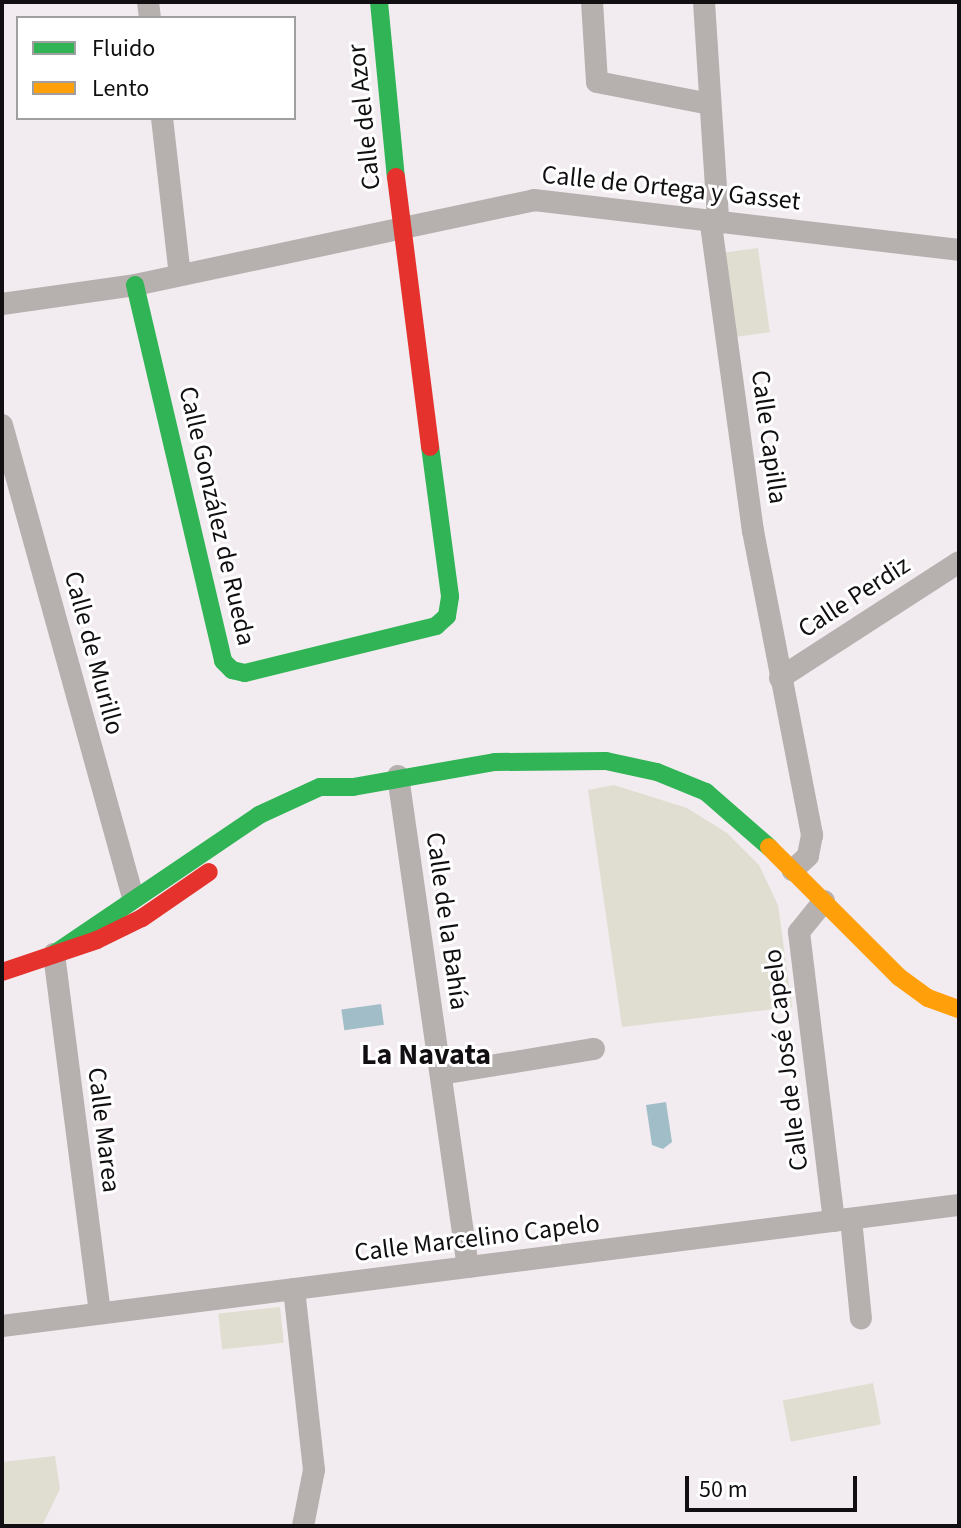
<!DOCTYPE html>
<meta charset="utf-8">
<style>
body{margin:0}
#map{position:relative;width:961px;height:1528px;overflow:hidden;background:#f2ecf1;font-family:"Source Sans 3",sans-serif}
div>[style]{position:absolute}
.green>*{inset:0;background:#e0ded0;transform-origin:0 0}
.water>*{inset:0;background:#a1bec8;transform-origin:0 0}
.street>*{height:22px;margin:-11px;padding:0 11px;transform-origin:11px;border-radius:11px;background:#b6b0af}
.fast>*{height:18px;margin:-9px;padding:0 9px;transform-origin:9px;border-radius:9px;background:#30b455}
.slow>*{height:18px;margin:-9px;padding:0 9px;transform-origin:9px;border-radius:9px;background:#ff9f0a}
.jam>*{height:18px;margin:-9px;padding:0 9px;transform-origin:9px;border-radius:9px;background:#e5322d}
span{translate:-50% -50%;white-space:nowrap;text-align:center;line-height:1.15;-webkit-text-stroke:6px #fff;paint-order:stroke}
.street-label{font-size:26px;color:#120f12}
.quarter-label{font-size:30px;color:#120f12;font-weight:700}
.frame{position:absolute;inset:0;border:4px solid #120f12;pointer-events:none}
.legend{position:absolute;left:16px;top:16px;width:280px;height:104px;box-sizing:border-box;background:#fff;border:2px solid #a09fa0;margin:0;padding:10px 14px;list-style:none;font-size:24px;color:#120f12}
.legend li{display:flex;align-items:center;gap:16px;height:40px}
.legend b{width:40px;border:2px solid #a09fa0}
.scale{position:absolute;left:685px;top:1476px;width:172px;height:36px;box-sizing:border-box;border:4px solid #120f12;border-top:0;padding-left:10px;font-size:24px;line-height:28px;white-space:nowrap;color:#120f12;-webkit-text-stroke:6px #fff;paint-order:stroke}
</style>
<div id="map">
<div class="green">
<div style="left:758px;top:248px;width:85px;height:35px;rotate:82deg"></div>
<div style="clip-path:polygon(614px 785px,687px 808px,727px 833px,759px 865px,778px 905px,792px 1007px,622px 1027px,588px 790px)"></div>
<div style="left:280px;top:1307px;width:36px;height:62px;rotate:84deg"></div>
<div style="left:873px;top:1383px;width:42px;height:92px;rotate:79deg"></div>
<div style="clip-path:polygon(55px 1456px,60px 1489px,42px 1526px,2px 1526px,2px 1462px)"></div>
</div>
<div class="water">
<div style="left:381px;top:1004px;width:21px;height:40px;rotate:82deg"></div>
<div style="clip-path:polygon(666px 1102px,672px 1142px,663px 1149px,652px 1145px,646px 1105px)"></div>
</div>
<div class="street">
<div style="left:148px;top:2px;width:16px;rotate:83deg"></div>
<div style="left:592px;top:2px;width:80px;rotate:86.4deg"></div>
<div style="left:597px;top:82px;width:115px;rotate:11deg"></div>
<div style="left:704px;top:2px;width:218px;rotate:86.3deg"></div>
<div style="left:718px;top:220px;width:13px;rotate:117deg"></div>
<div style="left:712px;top:232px;width:302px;rotate:82.2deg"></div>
<div style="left:753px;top:531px;width:310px;rotate:79deg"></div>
<div style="left:812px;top:835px;width:21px;rotate:101deg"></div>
<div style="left:808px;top:856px;width:21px;rotate:137deg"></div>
<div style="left:162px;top:118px;width:158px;rotate:83.5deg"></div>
<div style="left:2px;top:304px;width:134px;rotate:-8.1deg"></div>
<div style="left:135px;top:285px;width:408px;rotate:-12deg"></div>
<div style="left:534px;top:200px;width:428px;rotate:6.7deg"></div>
<div style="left:2px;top:425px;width:489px;rotate:74.5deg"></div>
<div style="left:780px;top:678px;width:213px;rotate:-32.9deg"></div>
<div style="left:398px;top:776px;width:496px;rotate:81.9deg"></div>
<div style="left:824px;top:901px;width:40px;rotate:129deg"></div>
<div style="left:799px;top:932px;width:291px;rotate:83.1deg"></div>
<div style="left:54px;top:954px;width:362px;rotate:82.7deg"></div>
<div style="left:441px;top:1074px;width:155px;rotate:-9.3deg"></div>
<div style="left:851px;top:1219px;width:100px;rotate:84.3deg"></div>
<div style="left:294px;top:1289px;width:182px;rotate:83.7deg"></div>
<div style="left:314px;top:1470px;width:57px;rotate:101.1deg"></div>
<div style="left:2px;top:1326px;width:965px;rotate:-7.21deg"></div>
</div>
<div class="fast">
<div style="left:379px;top:2px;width:176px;rotate:84.5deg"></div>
<div style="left:135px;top:285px;width:386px;rotate:76.8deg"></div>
<div style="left:223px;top:661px;width:13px;rotate:45deg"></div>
<div style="left:232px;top:670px;width:13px;rotate:13deg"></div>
<div style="left:245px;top:673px;width:197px;rotate:-13.8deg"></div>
<div style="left:436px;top:626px;width:15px;rotate:-42deg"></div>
<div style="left:447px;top:616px;width:20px;rotate:-81deg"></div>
<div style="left:450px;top:596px;width:150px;rotate:-97.6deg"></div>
<div style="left:54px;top:954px;width:248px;rotate:-34.1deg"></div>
<div style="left:259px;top:815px;width:67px;rotate:-24.7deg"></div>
<div style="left:320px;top:787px;width:33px"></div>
<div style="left:353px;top:787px;width:144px;rotate:-10deg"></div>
<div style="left:495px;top:762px;width:111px;rotate:-0.5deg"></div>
<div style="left:606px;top:761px;width:52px;rotate:12.2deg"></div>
<div style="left:657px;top:772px;width:53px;rotate:22.2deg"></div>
<div style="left:706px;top:792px;width:84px;rotate:41.1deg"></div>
</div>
<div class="slow">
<div style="left:769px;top:847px;width:184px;rotate:45deg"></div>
<div style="left:899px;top:977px;width:36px;rotate:36deg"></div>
<div style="left:928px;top:998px;width:33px;rotate:20deg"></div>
</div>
<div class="jam">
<div style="left:396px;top:177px;width:272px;rotate:82.8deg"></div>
<div style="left:2px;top:972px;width:100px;rotate:-18.6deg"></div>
<div style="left:97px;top:940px;width:50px;rotate:-26.1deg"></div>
<div style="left:142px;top:918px;width:81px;rotate:-34.5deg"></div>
</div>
<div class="street-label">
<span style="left:364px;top:117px;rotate:-96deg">Calle del Azor</span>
<span style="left:671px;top:188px;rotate:6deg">Calle de Ortega y Gasset</span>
<span style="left:769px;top:437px;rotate:82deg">Calle Capilla</span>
<span style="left:217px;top:516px;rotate:77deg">Calle González de Rueda</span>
<span style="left:854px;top:597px;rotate:-33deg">Calle Perdiz</span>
<span style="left:94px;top:653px;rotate:75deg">Calle de Murillo</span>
<span style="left:447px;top:921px;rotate:82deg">Calle de la Bahía</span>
<span style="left:786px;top:1060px;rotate:-97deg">Calle de José Capelo</span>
<span style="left:104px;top:1130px;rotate:83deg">Calle Marea</span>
<span style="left:477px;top:1238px;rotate:-7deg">Calle Marcelino Capelo</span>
</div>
<div class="quarter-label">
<span style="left:426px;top:1055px">La Navata</span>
</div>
<div class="frame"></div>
<ul class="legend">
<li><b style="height:10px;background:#30b455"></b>Fluido</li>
<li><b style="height:10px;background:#ff9f0a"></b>Lento</li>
</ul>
<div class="scale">50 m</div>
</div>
